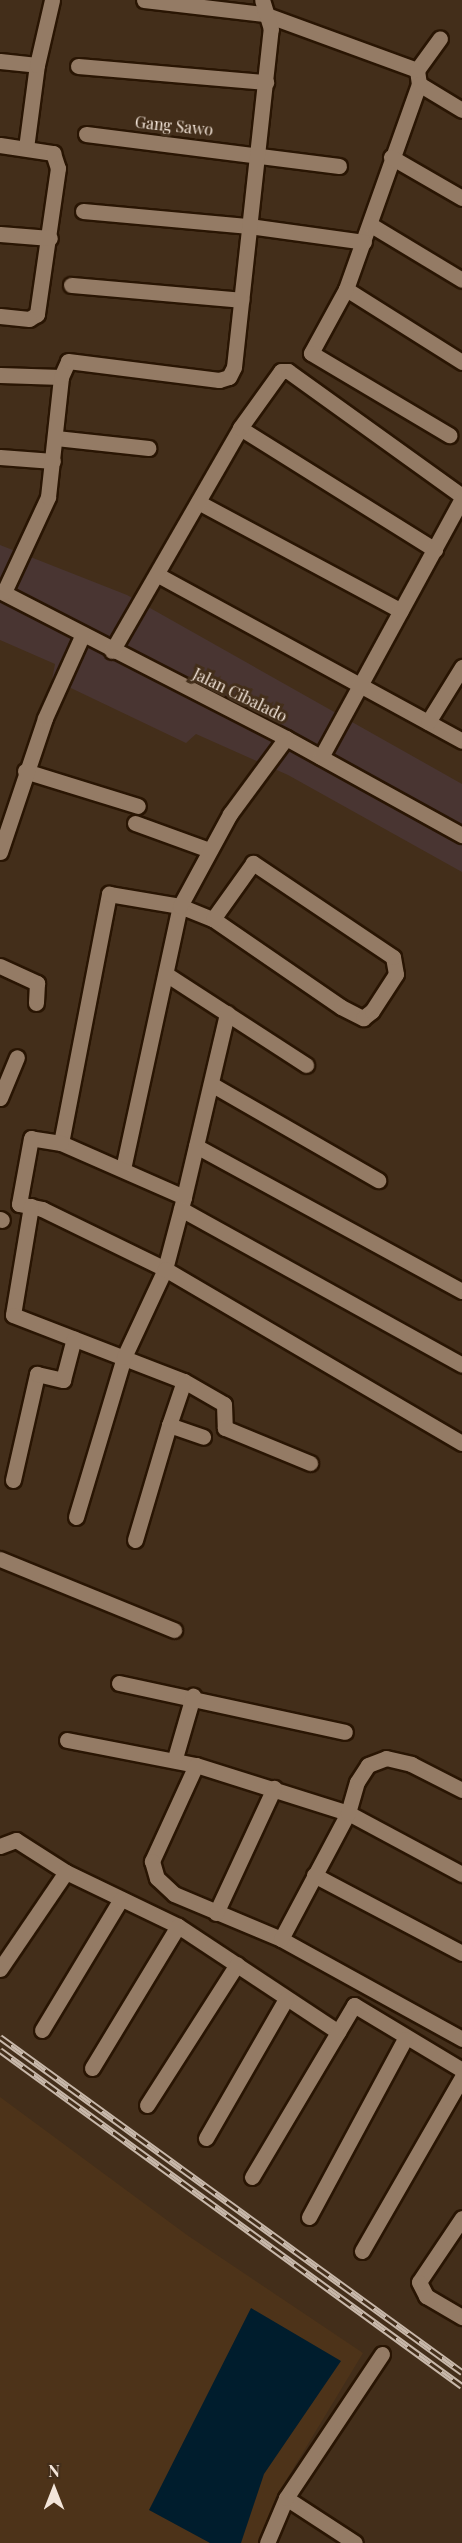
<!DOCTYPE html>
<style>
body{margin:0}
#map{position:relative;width:462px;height:2543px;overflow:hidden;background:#432e1a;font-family:"Playfair Display",serif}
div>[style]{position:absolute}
.commercial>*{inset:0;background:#493532}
.built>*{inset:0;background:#4d3319}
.water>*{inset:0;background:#001d2d}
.roads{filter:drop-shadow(2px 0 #291503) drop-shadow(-2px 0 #291503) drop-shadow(0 2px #291503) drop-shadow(0 -2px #291503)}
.minor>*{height:15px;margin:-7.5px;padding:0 7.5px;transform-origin:7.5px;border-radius:7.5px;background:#947b65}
.rail>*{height:7px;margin-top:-3.5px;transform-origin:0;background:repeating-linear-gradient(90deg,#432e1a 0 14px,#c8b8aa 0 28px);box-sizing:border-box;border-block:2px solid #c8b8aa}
span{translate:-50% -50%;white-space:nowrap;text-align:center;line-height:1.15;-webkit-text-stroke:6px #432e1a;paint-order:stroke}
.street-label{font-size:16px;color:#f3e5d9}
.north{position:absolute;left:24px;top:2459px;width:60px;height:60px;-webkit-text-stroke:4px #432e1a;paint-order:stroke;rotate:0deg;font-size:16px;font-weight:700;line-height:24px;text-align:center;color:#f3e5d9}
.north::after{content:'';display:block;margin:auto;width:21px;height:27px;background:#f3e5d9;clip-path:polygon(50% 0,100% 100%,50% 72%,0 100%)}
</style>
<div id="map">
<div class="commercial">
<div style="clip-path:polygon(0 545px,127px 595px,462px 784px,462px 872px,288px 775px,196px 734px,186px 743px,52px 679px,55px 664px,0 640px)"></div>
</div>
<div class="built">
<div style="clip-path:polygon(0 2097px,187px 2235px,363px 2353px,276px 2497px,258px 2543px,0 2543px)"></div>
</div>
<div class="water">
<div style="clip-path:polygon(251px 2308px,341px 2361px,264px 2474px,241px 2543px,210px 2543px,149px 2510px)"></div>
</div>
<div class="roads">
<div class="minor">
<div style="left:144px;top:0;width:121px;rotate:6.7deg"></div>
<div style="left:264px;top:14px;width:163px;rotate:20.1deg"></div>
<div style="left:417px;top:70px;width:14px;rotate:82deg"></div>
<div style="left:419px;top:84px;width:218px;rotate:109.6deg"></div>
<div style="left:346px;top:289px;width:137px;rotate:32.2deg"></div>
<div style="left:0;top:61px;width:37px;rotate:6deg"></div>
<div style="left:78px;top:66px;width:189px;rotate:4.9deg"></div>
<div style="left:417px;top:70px;width:39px;rotate:-54deg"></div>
<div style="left:419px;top:84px;width:50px;rotate:31.2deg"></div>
<div style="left:86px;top:134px;width:255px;rotate:7.2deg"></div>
<div style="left:0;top:145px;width:54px;rotate:8.6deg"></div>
<div style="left:53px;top:153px;width:16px;rotate:72deg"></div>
<div style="left:58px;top:168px;width:148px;rotate:98.2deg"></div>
<div style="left:37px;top:314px;width:9px;rotate:148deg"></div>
<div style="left:29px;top:319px;width:29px;rotate:-174deg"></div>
<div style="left:26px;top:148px;width:84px;rotate:-82.5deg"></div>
<div style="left:37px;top:65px;width:67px;rotate:-77deg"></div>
<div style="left:391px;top:157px;width:82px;rotate:30deg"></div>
<div style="left:83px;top:211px;width:167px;rotate:5.2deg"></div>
<div style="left:249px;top:226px;width:116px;rotate:7.9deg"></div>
<div style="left:371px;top:225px;width:106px;rotate:31.1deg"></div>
<div style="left:0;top:234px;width:50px;rotate:4.6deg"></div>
<div style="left:71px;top:285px;width:171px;rotate:5deg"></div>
<div style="left:346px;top:289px;width:73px;rotate:118.7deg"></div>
<div style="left:311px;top:353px;width:161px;rotate:30.7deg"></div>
<div style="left:0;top:375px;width:61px;rotate:1.9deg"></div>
<div style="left:240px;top:428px;width:230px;rotate:32deg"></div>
<div style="left:56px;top:438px;width:93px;rotate:6.2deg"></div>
<div style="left:0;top:457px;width:53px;rotate:4.3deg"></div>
<div style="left:198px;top:502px;width:230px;rotate:28.2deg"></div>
<div style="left:158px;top:575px;width:346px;rotate:28.6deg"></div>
<div style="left:0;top:591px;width:322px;rotate:27.2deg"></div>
<div style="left:286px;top:738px;width:201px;rotate:28.9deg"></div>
<div style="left:4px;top:592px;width:105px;rotate:-65.1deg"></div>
<div style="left:48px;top:497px;width:121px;rotate:-83.8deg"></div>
<div style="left:61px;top:377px;width:17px;rotate:-66deg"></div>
<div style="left:68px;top:361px;width:152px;rotate:7.2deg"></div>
<div style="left:219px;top:380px;width:10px;rotate:-17deg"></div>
<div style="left:229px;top:377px;width:11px;rotate:-63deg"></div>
<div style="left:234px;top:367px;width:340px;rotate:-83.8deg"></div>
<div style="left:271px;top:29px;width:30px;rotate:-107deg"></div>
<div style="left:112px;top:651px;width:257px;rotate:-60.1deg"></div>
<div style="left:240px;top:428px;width:70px;rotate:-54.3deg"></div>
<div style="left:281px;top:371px;width:7px"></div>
<div style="left:288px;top:371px;width:214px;rotate:35.7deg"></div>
<div style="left:428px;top:722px;width:65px;rotate:-58.3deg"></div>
<div style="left:321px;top:757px;width:295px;rotate:-61.4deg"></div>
<div style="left:25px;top:771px;width:118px;rotate:17.2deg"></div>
<div style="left:135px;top:823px;width:79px;rotate:20deg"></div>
<div style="left:0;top:852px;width:141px;rotate:-71.4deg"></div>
<div style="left:45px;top:718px;width:92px;rotate:-65.7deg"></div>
<div style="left:0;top:966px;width:41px;rotate:24.7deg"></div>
<div style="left:37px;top:983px;width:20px;rotate:93deg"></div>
<div style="left:166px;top:974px;width:167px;rotate:33deg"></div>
<div style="left:211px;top:1084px;width:193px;rotate:29.9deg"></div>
<div style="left:0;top:1098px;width:44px;rotate:-67.5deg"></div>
<div style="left:61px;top:1143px;width:254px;rotate:-79.1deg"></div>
<div style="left:109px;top:894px;width:72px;rotate:9.6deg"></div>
<div style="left:180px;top:906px;width:35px;rotate:22deg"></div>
<div style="left:213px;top:919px;width:155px;rotate:34.5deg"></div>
<div style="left:341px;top:1007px;width:25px;rotate:27deg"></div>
<div style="left:363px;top:1018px;width:11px;rotate:-38deg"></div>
<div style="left:372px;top:1011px;width:44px;rotate:-57deg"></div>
<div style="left:396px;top:974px;width:17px;rotate:-100deg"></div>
<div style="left:393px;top:957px;width:169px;rotate:-146.1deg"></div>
<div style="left:253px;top:863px;width:69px;rotate:125.5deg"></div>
<div style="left:196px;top:1146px;width:303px;rotate:28.6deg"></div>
<div style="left:123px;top:1169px;width:269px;rotate:-77.8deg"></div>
<div style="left:180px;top:906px;width:105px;rotate:-61.5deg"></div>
<div style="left:230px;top:814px;width:94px;rotate:-53.6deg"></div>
<div style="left:184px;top:1197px;width:134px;rotate:-156.3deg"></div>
<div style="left:61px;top:1143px;width:30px;rotate:-171deg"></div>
<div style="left:31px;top:1138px;width:67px;rotate:100.3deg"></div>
<div style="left:19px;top:1204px;width:24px;rotate:12deg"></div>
<div style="left:42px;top:1209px;width:137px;rotate:26deg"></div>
<div style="left:165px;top:1269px;width:74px;rotate:-75.2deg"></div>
<div style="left:184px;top:1197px;width:189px;rotate:-76.8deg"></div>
<div style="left:31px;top:1206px;width:110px;rotate:99.4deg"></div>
<div style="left:13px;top:1315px;width:183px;rotate:21.1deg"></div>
<div style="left:184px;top:1381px;width:46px;rotate:29.9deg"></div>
<div style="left:224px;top:1404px;width:24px;rotate:88deg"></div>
<div style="left:225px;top:1428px;width:92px;rotate:22.4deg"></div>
<div style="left:181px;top:1209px;width:321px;rotate:29deg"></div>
<div style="left:0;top:1219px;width:2px;rotate:27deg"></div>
<div style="left:184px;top:1381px;width:46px;rotate:108.8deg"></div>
<div style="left:169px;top:1425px;width:36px;rotate:19deg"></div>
<div style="left:13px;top:1480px;width:109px;rotate:-77.2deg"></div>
<div style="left:37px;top:1374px;width:27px;rotate:13deg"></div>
<div style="left:63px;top:1380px;width:43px;rotate:-75.3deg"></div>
<div style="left:76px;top:1517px;width:167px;rotate:-73.3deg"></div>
<div style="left:124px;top:1357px;width:97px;rotate:-65deg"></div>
<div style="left:165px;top:1269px;width:344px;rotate:30.4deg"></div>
<div style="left:135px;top:1540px;width:120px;rotate:-73.5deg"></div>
<div style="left:0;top:1559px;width:188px;rotate:22.2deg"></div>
<div style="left:119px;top:1683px;width:231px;rotate:12.2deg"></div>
<div style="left:67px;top:1740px;width:131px;rotate:11deg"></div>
<div style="left:175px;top:1758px;width:65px;rotate:-73.8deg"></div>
<div style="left:0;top:1846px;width:17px;rotate:-21deg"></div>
<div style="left:16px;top:1840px;width:59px;rotate:32.6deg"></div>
<div style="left:66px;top:1872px;width:124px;rotate:25.7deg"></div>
<div style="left:178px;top:1926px;width:192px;rotate:33.5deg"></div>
<div style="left:462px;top:1874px;width:129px;rotate:-151.8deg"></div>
<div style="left:348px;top:1813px;width:159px;rotate:-162.5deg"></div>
<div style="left:196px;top:1765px;width:106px;rotate:114.6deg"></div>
<div style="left:152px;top:1861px;width:18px;rotate:74deg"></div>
<div style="left:157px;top:1878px;width:23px;rotate:43deg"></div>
<div style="left:174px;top:1894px;width:116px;rotate:22.8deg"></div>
<div style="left:281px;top:1939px;width:207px;rotate:28.9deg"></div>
<div style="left:314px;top:1875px;width:167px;rotate:27.8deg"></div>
<div style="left:216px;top:1913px;width:138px;rotate:-65.1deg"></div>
<div style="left:281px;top:1939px;width:143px;rotate:-62deg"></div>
<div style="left:348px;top:1813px;width:32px;rotate:-74deg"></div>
<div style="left:357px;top:1782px;width:20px;rotate:-57deg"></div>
<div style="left:368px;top:1765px;width:19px;rotate:-21deg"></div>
<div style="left:386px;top:1758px;width:26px;rotate:13deg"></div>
<div style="left:411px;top:1764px;width:57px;rotate:27deg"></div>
<div style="left:0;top:1969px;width:117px;rotate:-55.8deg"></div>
<div style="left:42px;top:2030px;width:153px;rotate:-58.9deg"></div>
<div style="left:92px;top:2068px;width:166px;rotate:-58.8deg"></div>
<div style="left:147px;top:2105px;width:167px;rotate:-57.4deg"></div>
<div style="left:206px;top:2138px;width:160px;rotate:-60.1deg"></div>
<div style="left:252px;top:2177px;width:200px;rotate:-59.3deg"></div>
<div style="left:354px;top:2005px;width:126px;rotate:31deg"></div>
<div style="left:309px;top:2217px;width:202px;rotate:-61.7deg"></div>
<div style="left:462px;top:2218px;width:77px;rotate:123.9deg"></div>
<div style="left:419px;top:2282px;width:16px;rotate:63deg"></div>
<div style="left:426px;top:2296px;width:42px;rotate:30.3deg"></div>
<div style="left:362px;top:2251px;width:201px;rotate:-60.1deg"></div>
<div style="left:286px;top:2498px;width:82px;rotate:33.1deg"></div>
<div style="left:267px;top:2543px;width:49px;rotate:-67.1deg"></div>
<div style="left:286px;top:2498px;width:173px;rotate:-56.3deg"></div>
</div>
</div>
<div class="rail">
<div style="left:0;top:2037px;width:571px;rotate:35.95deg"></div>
<div style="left:0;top:2050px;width:571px;rotate:36.03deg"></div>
</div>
<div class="street-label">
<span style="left:174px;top:126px;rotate:6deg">Gang Sawo</span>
<span style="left:240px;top:695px;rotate:26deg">Jalan Cibalado</span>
</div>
<div class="north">N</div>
</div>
